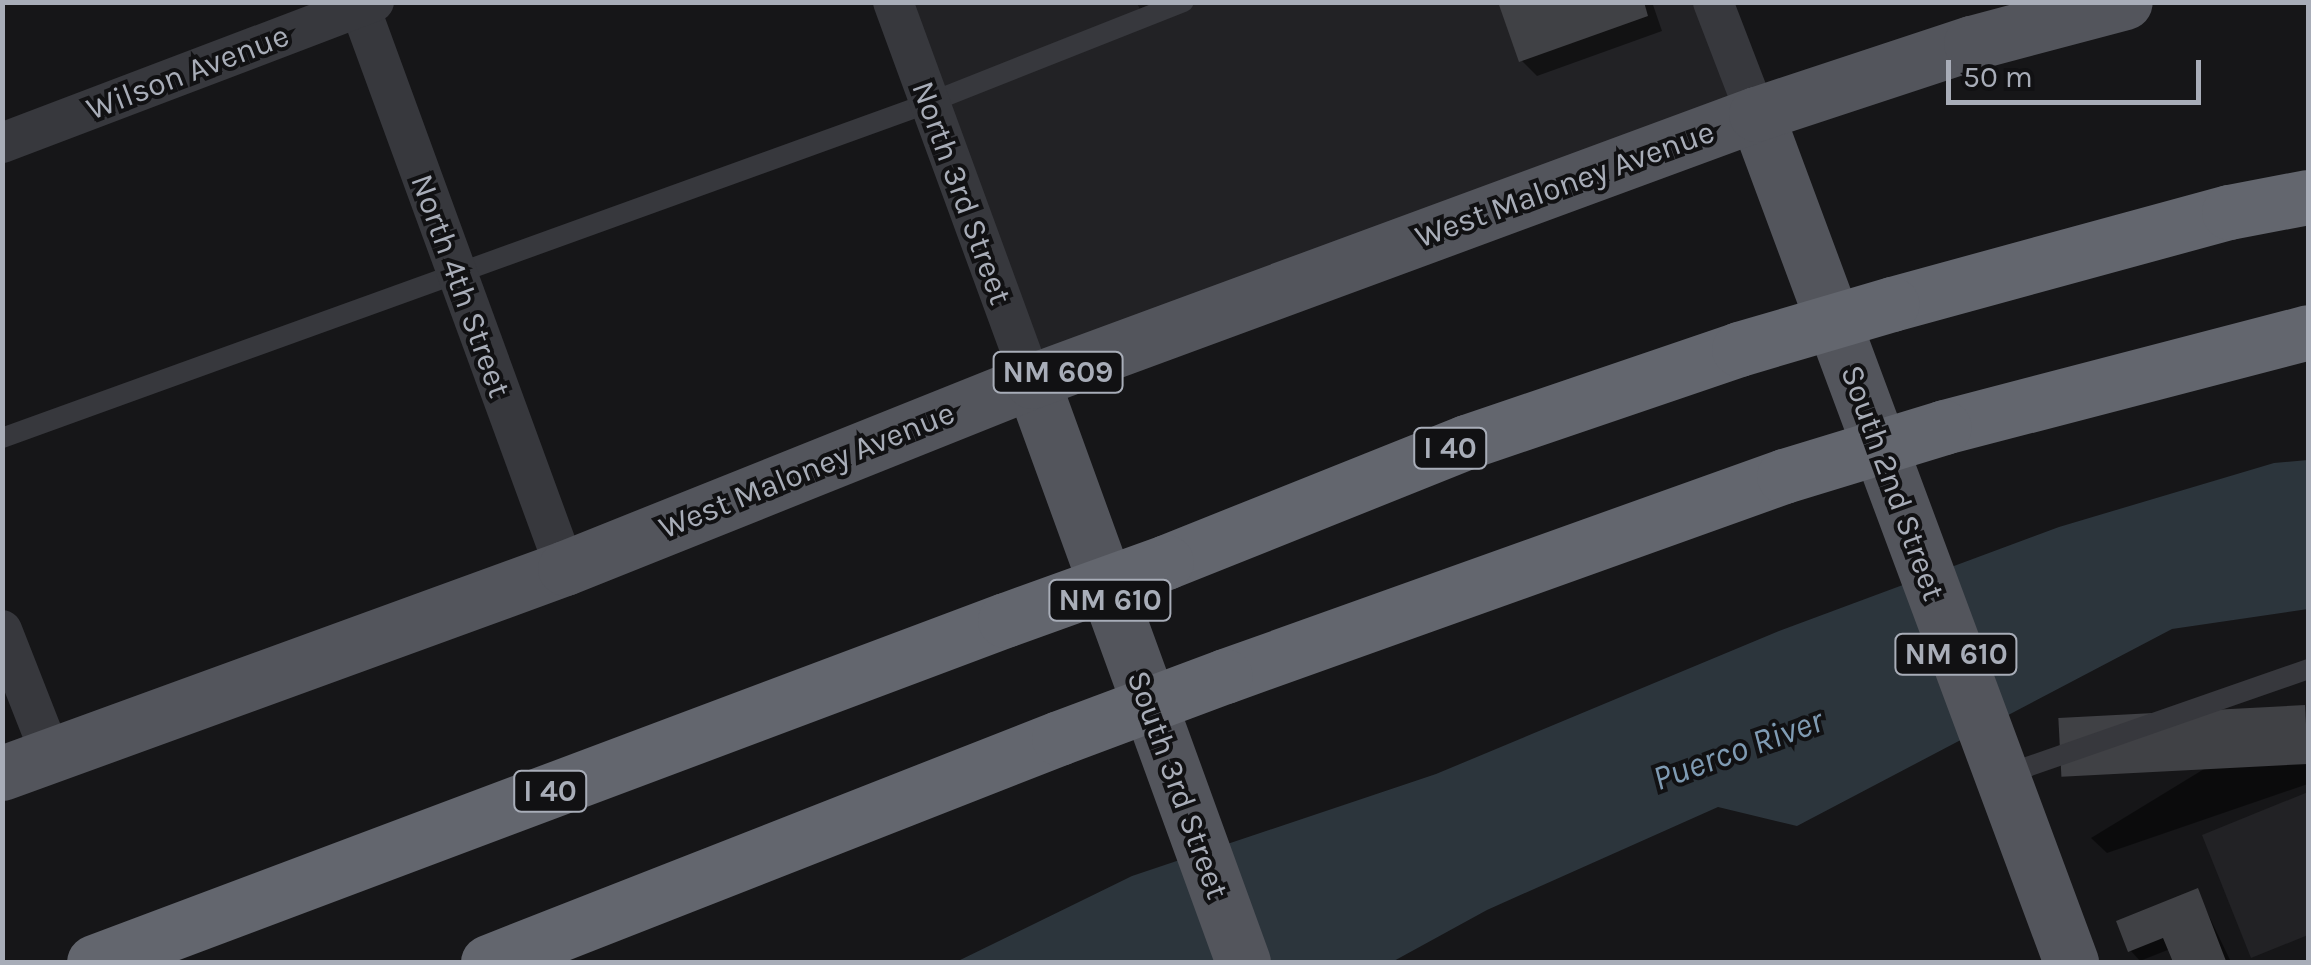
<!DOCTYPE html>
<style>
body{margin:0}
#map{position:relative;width:2311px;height:965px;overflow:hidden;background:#161618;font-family:Karla,sans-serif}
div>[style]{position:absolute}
.built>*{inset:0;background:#222225}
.water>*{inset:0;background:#2c353c}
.shadow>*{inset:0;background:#0007}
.building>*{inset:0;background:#404145;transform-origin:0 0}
.lane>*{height:20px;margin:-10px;padding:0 10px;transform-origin:10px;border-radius:10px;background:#37383d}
.street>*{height:40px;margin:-20px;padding:0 20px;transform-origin:20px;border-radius:20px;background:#37383d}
.primary>*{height:55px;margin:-27.5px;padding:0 27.5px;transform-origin:27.5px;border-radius:27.5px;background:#53555c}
.highway>*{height:55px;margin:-27.5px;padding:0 27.5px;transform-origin:27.5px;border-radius:27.5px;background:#63666e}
.highway-bridge>*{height:55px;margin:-27.5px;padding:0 27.5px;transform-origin:27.5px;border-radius:27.5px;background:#63666e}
span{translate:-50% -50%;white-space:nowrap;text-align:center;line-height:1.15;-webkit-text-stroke:8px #111113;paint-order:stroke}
.shield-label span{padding:2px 8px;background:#111113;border:2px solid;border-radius:8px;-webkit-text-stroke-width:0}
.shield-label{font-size:30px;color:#a8adb8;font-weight:700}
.street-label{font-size:32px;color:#a8adb8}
.water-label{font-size:35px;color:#7f9bb3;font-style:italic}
.frame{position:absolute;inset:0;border:5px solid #a8adb8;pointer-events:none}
.scale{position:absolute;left:1946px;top:60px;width:255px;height:45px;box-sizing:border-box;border:5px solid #a8adb8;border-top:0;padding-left:12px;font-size:30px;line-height:35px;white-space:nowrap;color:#a8adb8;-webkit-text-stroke:8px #111113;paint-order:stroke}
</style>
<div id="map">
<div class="built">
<div style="clip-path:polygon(1183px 2px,1713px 3px,1756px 114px,1032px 381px,898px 3px,1137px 3px,1144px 18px)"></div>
<div style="clip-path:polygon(2308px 792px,2308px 935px,2251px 958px,2202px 835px)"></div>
</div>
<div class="water">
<div style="clip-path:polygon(2308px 460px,2308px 609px,2172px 629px,1797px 826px,1718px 807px,1487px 910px,1392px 962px,956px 962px,1132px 876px,1436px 774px,1779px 631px,2059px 527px,2274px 463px)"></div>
</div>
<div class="shadow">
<div style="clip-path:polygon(1501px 2px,1652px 2px,1662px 31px,1537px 76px,1521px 60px)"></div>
<div style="clip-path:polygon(2304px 708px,2308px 784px,2107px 853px,2091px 838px)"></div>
<div style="clip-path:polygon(2197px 891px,2231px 962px,2175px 962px,2170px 949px,2140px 961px,2130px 950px)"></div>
</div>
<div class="building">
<div style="clip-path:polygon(1498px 2px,1644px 2px,1648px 16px,1519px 62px)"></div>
<div style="left:2305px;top:705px;width:59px;height:247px;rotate:87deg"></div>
<div style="clip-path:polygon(2198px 888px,2226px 961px,2173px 962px,2163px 938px,2128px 952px,2116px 921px)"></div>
</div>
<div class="lane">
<div style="left:2px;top:438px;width:983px;rotate:-19.87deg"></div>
<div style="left:926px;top:104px;width:277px;rotate:-21.6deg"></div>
<div style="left:2004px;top:775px;width:322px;rotate:-19.2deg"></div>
</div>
<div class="street">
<div style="left:358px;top:2px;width:603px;rotate:69.91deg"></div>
<div style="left:893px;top:2px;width:404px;rotate:69.9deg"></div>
<div style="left:1713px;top:2px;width:120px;rotate:69deg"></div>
<div style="left:2px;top:143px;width:398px;rotate:-20.8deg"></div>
<div style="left:2px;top:630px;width:134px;rotate:68.6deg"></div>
</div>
<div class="primary">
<div style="left:1756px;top:114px;width:905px;rotate:69.62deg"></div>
<div style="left:1032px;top:381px;width:618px;rotate:70.04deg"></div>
<div style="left:2px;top:773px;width:599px;rotate:-20.01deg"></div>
<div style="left:565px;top:568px;width:503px;rotate:-21.82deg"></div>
<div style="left:1032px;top:381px;width:772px;rotate:-20.24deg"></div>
<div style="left:1756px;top:114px;width:226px;rotate:-18.3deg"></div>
<div style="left:1971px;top:43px;width:159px;rotate:-14.9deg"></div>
</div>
<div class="highway">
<div style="left:1892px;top:304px;width:349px;rotate:-15.3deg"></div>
<div style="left:2229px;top:212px;width:80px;rotate:-10.8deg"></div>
<div style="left:1944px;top:427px;width:376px;rotate:-14.6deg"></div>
<div style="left:1166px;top:562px;width:323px;rotate:-21.8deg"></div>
<div style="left:1466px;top:442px;width:288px;rotate:-18.8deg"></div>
<div style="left:1225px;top:676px;width:594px;rotate:-19.69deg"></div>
<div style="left:94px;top:962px;width:973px;rotate:-20.58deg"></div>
<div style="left:488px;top:962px;width:613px;rotate:-21.42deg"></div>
</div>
<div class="highway-bridge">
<div style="left:1739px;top:349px;width:159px;rotate:-16.4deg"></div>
<div style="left:1784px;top:476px;width:167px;rotate:-17deg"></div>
<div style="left:1005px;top:620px;width:171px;rotate:-19.8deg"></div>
<div style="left:1059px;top:738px;width:177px;rotate:-20.5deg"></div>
</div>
<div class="shield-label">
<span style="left:1058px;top:372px">NM 609</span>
<span style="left:1450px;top:448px">I 40</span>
<span style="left:1110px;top:600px">NM 610</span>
<span style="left:1956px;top:654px">NM 610</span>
<span style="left:550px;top:791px">I 40</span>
</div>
<div class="street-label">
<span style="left:188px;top:73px;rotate:-21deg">Wilson Avenue</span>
<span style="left:1565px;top:185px;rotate:-20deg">West Maloney Avenue</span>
<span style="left:961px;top:193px;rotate:70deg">North 3rd Street</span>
<span style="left:460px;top:286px;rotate:70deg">North 4th Street</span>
<span style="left:807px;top:471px;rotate:-22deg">West Maloney Avenue</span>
<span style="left:1892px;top:483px;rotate:70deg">South 2nd Street</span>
<span style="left:1177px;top:785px;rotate:70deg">South 3rd Street</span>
</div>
<div class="water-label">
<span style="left:1738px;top:750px;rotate:-20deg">Puerco River</span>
</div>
<div class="frame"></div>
<div class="scale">50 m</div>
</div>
